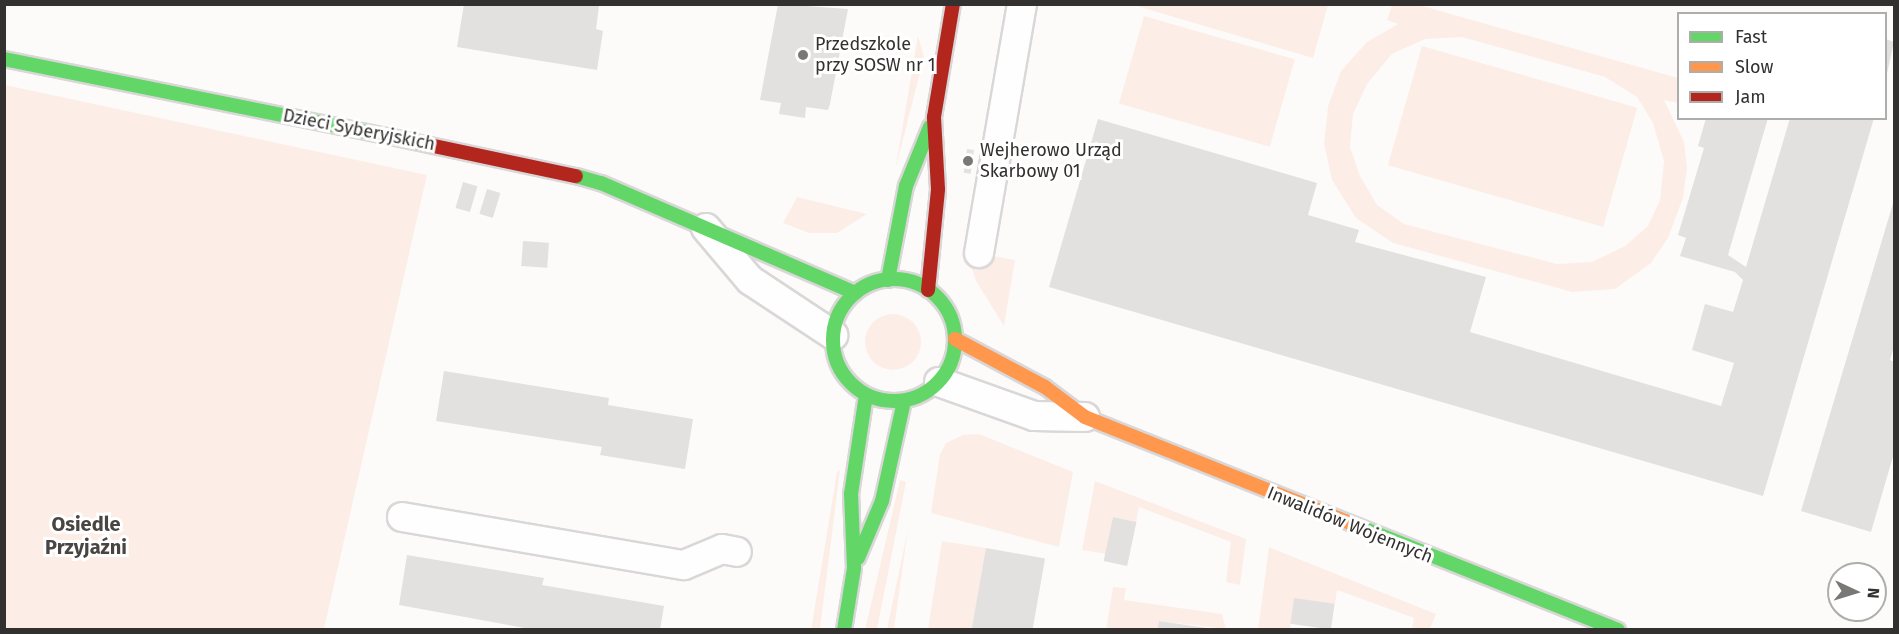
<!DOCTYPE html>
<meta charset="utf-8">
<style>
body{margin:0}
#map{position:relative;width:1899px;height:634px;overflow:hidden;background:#fdfbf9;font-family:"Fira Sans",sans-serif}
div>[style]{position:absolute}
.green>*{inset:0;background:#fceee6;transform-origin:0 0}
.round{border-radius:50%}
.building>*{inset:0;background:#e2e1df;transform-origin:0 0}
.roads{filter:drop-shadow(2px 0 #d9d7d7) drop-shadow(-2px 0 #d9d7d7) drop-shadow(0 2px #d9d7d7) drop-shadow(0 -2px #d9d7d7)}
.street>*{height:28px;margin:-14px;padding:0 14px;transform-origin:14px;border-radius:14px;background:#fffefe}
.fast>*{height:14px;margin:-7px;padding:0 7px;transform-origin:7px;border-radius:7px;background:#63d668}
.fast>.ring{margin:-7px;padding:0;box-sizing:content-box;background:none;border:14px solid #63d668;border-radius:50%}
.slow>*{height:14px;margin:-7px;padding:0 7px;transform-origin:7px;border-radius:7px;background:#ff974d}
.jam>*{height:14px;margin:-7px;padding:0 7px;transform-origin:7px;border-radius:7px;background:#b3261e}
.dots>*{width:16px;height:16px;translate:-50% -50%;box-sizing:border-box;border:3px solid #fff;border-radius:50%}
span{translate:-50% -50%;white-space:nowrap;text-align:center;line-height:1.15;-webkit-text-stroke:6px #fff;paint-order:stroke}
.poi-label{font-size:18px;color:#333130}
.left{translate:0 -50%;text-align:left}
.street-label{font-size:18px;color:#333130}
.neighbourhood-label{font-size:20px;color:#484543;font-weight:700}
.frame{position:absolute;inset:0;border:6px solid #333130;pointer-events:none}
.legend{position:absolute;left:1677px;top:12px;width:210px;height:108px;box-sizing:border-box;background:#fff;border:2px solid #adadac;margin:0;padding:8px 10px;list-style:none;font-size:18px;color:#333130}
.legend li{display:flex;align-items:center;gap:12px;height:30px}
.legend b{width:30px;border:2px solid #adadac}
.north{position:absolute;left:1827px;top:562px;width:60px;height:60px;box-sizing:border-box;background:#fff;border:2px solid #adadac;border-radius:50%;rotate:94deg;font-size:16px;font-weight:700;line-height:24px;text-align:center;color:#333130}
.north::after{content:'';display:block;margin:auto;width:21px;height:27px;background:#7a7876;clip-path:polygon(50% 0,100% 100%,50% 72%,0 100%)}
</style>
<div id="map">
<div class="green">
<div style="clip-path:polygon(1130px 4px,1328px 4px,1328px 5px,1313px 58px)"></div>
<div style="clip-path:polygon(evenodd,1392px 5px,1419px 5px,1678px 78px,1678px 103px,1664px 100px,1684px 142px,1687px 168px,1683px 198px,1668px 238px,1651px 263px,1615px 289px,1572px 292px,1393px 243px,1356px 218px,1332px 180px,1324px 144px,1328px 106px,1341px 71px,1367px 42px,1398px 24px,1387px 20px,1392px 5px,1462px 37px,1605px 77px,1637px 97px,1653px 123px,1664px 161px,1660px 200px,1648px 226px,1625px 246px,1592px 262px,1557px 264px,1404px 224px,1377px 205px,1360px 176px,1350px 147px,1353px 114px,1367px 84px,1392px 54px,1425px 39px,1462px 37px)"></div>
<div style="left:1144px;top:16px;width:157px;height:91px;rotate:16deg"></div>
<div style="clip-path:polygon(918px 36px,924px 57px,895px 171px)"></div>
<div style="left:1422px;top:46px;width:224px;height:124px;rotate:16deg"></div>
<div style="clip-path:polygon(5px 85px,427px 175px,324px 629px,5px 629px)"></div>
<div style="clip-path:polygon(797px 197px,867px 214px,837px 233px,809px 233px,783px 223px)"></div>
<div style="clip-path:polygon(966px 251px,1015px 260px,1004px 326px,976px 281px)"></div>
<div class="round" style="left:865px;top:314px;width:56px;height:56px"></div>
<div style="clip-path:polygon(979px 434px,1073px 472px,1059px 547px,931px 513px,940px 454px,946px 443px,963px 435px)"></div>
<div style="clip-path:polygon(840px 470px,820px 629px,811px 630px,837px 472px)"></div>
<div style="clip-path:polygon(900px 480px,906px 482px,877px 629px,865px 630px)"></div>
<div style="clip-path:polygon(1095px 481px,1246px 539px,1240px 585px,1226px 582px,1231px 542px,1139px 507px,1136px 522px,1113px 517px,1107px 554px,1082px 550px)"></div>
<div style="clip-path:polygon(908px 529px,894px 629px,887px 629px)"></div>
<div style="left:942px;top:541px;width:45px;height:89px;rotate:9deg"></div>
<div style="clip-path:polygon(1269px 547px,1436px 614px,1430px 629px,1412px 629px,1414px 618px,1337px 590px,1335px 604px,1294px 599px,1290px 629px,1258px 630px)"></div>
<div style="clip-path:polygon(1113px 587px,1126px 588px,1124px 600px,1222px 614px,1226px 629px,1159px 621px,1157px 629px,1106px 630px)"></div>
</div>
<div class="building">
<div style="clip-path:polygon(464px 4px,599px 6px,596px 29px,603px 31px,597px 70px,457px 47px)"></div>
<div style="clip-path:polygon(778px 4px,848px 9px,830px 104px,828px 110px,806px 107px,805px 118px,779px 114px,781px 103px,760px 100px)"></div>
<div style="clip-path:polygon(1886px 39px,1894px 42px,1886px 78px)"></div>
<div style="clip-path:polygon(1706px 118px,1768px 118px,1728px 255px,1746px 267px,1790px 118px,1874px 118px,1763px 496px,1049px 287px,1098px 119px,1317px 183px,1308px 215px,1359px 230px,1355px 242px,1486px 277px,1470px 332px,1721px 406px,1734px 363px,1692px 350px,1705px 304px,1733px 312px,1743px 280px,1735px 272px,1680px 256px,1686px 238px,1678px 235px,1704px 148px,1698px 146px)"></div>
<div style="left:967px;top:149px;width:7px;height:24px;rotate:8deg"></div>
<div style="left:463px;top:182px;width:15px;height:27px;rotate:16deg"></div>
<div style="left:487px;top:189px;width:14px;height:26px;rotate:17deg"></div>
<div style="clip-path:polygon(1894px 200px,1894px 346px,1890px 360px,1894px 362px,1894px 453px,1871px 532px,1801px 511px)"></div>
<div style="left:523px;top:241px;width:26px;height:25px;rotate:4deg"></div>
<div style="clip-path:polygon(444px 371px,609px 398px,608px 405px,693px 419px,685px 469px,600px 455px,602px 447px,436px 421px)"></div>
<div style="left:1113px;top:517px;width:24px;height:45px;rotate:12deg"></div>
<div style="left:986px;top:548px;width:60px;height:83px;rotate:10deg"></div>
<div style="clip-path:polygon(407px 555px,544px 578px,542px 585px,664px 606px,660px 630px,536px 630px,399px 605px)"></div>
<div style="left:1294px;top:598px;width:41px;height:26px;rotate:8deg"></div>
<div style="clip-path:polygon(1159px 621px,1207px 628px,1207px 630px,1157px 630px)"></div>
</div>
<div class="roads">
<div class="street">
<div style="left:706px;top:228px;width:68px;rotate:49.8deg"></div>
<div style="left:750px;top:280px;width:100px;rotate:33.5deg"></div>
<div style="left:979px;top:253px;width:253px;rotate:-80.2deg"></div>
<div style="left:939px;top:382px;width:101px;rotate:19.7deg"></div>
<div style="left:1034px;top:416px;width:51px;rotate:1.1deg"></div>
<div style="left:402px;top:517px;width:286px;rotate:9.7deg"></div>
<div style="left:684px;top:565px;width:41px;rotate:-22.8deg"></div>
<div style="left:722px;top:549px;width:15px;rotate:11deg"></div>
</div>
<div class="fast">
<div style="left:4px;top:59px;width:396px;rotate:11.4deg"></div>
<div style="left:576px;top:176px;width:26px;rotate:16deg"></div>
<div style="left:601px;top:183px;width:277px;rotate:23.4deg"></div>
<div class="ring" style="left:833px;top:279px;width:108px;height:108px"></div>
<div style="left:888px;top:280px;width:96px;rotate:-79.2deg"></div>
<div style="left:906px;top:186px;width:64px;rotate:-67.9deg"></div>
<div style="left:1358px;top:526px;width:280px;rotate:21.8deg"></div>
<div style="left:858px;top:558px;width:62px;rotate:-67.2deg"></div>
<div style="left:882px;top:501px;width:102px;rotate:-77.6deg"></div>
<div style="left:844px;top:630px;width:63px;rotate:-80.8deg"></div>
<div style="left:854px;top:568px;width:74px;rotate:-92.3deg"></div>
<div style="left:851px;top:494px;width:100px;rotate:-81.4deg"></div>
</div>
<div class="slow">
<div style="left:955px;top:339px;width:102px;rotate:28.1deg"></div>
<div style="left:1045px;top:387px;width:50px;rotate:36.9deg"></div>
<div style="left:1085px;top:417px;width:294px;rotate:21.8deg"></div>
</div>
<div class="jam">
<div style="left:392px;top:137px;width:188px;rotate:12deg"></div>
<div style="left:928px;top:290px;width:101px;rotate:-84.3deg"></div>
<div style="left:938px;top:189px;width:72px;rotate:-93.2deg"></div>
<div style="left:934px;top:117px;width:115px;rotate:-80.5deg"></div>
</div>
</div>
<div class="dots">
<div style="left:803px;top:55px;background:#7a7876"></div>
<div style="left:968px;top:161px;background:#7a7876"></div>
</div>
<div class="poi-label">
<span class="left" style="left:815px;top:55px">Przedszkole<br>przy SOSW nr 1</span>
<span class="left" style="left:980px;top:161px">Wejherowo Urząd<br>Skarbowy 01</span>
</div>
<div class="street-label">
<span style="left:359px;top:130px;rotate:11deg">Dzieci Syberyjskich</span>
<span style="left:1350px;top:525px;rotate:22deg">Inwalidów Wojennych</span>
</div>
<div class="neighbourhood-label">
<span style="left:86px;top:536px">Osiedle<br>Przyjaźni</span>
</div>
<div class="frame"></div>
<ul class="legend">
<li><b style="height:8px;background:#63d668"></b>Fast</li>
<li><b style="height:8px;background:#ff974d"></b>Slow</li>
<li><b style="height:8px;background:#b3261e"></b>Jam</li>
</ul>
<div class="north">N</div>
</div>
